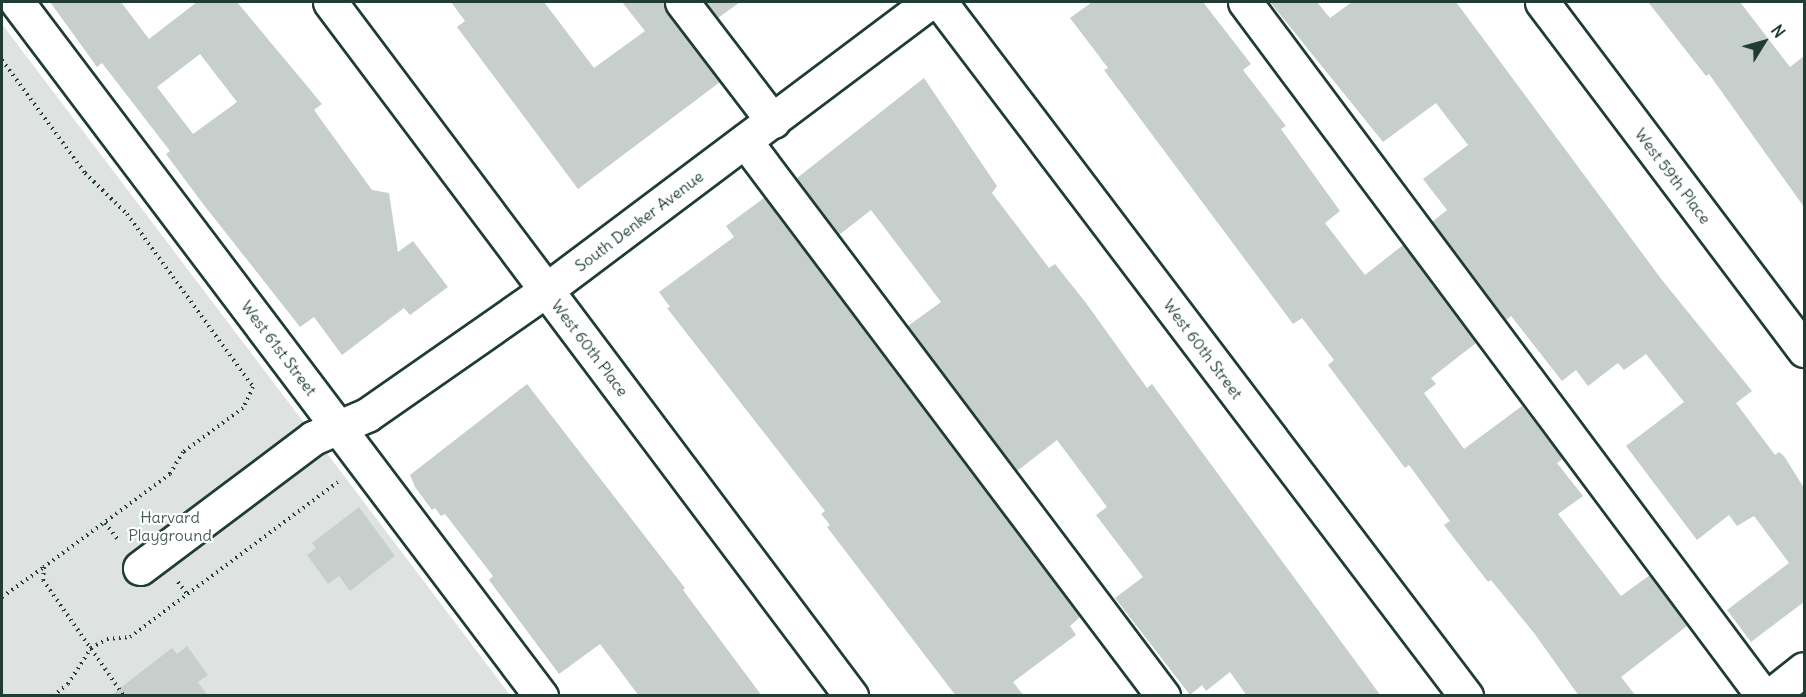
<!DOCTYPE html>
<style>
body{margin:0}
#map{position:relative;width:1806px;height:697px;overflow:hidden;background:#fff;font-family:Delius,sans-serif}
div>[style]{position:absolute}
.green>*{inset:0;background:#dee3e2}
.building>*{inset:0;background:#c7cfcc}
.path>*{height:4px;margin-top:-2px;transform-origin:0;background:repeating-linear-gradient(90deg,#1f3d34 0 1.5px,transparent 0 6px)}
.roads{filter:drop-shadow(2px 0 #1f3d34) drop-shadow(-2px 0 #1f3d34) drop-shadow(0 2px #1f3d34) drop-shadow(0 -2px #1f3d34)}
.minor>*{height:33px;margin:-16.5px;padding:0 16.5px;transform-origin:16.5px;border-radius:16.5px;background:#fff}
span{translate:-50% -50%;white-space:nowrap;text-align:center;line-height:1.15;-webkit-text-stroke:4.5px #fff;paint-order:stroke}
.street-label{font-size:16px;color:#1f3d34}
.park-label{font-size:16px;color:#455e57}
.frame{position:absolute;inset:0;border:3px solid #1f3d34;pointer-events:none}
.north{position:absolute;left:1734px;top:12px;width:60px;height:60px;-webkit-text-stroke:4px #fff;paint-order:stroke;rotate:53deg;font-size:16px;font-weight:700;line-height:24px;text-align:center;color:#1f3d34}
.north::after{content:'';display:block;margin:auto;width:21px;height:27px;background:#1f3d34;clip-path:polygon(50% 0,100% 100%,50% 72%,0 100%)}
</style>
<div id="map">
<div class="green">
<div style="clip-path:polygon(2px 24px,510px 695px,2px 695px)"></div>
</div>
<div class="building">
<div style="clip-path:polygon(evenodd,50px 2px,121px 2px,149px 39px,197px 2px,237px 2px,322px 104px,314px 110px,372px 190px,389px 193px,398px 252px,413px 241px,448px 287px,410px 315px,404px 308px,342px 355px,314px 317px,300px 327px,200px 200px,166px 154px,170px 151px,102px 63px,97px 67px,50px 2px,200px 54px,237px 102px,193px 134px,157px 87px,200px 54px)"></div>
<div style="clip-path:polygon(451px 2px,544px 2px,594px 68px,645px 31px,622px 2px,664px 2px,667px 13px,720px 82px,578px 189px,457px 27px,465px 21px)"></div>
<div style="clip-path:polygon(705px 2px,740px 2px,718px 18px)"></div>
<div style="clip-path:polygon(1092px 2px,1203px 2px,1251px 64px,1243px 70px,1286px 126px,1281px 129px,1340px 211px,1325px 223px,1365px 275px,1403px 245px,1476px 343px,1431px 378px,1436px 384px,1424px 393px,1464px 449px,1522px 406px,1563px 459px,1557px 463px,1583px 496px,1558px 514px,1621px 596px,1650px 575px,1687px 626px,1621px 677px,1636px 696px,1579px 696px,1534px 633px,1491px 580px,1488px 582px,1444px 525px,1450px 521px,1409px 465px,1405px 468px,1328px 365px,1334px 360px,1302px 318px,1293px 324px,1104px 70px,1108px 68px,1070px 18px)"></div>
<div style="clip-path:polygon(1270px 2px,1317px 2px,1330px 18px,1352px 2px,1456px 2px,1662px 280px,1752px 391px,1736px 403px,1775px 455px,1779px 452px,1784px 456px,1804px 488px,1804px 602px,1751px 642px,1727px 610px,1789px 563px,1754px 516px,1737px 526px,1729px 515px,1697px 540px,1626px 446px,1684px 402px,1646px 354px,1624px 370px,1618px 363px,1588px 386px,1576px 370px,1562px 381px,1511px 316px,1506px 320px,1432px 222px,1447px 210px,1423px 179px,1468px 145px,1436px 103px,1383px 142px)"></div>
<div style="clip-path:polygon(1648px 2px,1740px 2px,1790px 67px,1804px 56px,1804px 207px,1709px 74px,1706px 76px)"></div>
<div style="clip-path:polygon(924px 78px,997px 186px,992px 193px,1049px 268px,1055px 264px,1086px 303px,1147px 388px,1152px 384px,1381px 696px,1247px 696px,1230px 672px,1206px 691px,1202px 685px,1190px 695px,1115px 598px,1143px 577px,1096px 515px,1107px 507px,1057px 440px,1017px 471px,908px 326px,941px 302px,871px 210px,839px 235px,797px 178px)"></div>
<div style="clip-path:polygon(764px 198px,1080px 617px,1070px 626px,1076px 635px,1013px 682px,1024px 696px,956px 696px,827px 527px,830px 525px,821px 514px,825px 511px,667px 308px,670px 307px,659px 292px,734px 237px,726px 226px)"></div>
<div style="clip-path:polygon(527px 384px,685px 588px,683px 590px,762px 696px,639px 696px,600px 644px,559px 674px,489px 580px,493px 576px,445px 514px,441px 516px,435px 508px,432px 510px,415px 487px,410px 475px)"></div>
<div style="clip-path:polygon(359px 507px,395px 556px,350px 591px,339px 576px,328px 584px,307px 555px,316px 548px,312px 543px)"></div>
<div style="clip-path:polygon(187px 646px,208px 675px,198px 682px,208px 696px,110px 696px,172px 648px,177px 654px)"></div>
</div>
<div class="path">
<div style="left:2px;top:60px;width:140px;rotate:53.7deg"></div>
<div style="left:85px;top:173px;width:59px;rotate:44.3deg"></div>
<div style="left:127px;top:214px;width:214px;rotate:53.9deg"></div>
<div style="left:253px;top:387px;width:23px;rotate:115deg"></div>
<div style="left:243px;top:408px;width:74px;rotate:143.7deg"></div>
<div style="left:183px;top:452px;width:26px;rotate:121deg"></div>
<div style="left:170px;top:474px;width:157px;rotate:143.6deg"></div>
<div style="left:44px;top:567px;width:13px;rotate:94deg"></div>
<div style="left:43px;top:580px;width:141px;rotate:55.1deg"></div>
<div style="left:105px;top:523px;width:23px;rotate:52deg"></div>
<div style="left:178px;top:582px;width:15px;rotate:53deg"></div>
<div style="left:2px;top:597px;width:52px;rotate:-35.5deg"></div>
<div style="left:53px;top:696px;width:19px;rotate:-39deg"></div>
<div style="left:68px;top:684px;width:43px;rotate:-57.4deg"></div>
<div style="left:91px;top:648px;width:18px;rotate:-29deg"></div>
<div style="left:107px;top:639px;width:23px;rotate:-5deg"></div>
<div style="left:130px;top:637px;width:259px;rotate:-36.7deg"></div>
</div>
<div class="roads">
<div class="minor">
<div style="left:17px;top:2px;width:870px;rotate:52.95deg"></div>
<div style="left:330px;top:2px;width:868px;rotate:53.1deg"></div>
<div style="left:682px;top:2px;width:150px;rotate:52.6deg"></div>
<div style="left:940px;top:2px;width:871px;rotate:52.84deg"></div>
<div style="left:1245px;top:2px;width:866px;rotate:53.26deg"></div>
<div style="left:1542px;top:2px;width:436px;rotate:53deg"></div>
<div style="left:745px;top:141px;width:695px;rotate:53.01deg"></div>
<div style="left:140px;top:568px;width:216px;rotate:-36.9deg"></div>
<div style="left:313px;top:438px;width:59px;rotate:-23.1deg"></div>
<div style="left:367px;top:415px;width:218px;rotate:-34.9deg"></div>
<div style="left:546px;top:290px;width:480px;rotate:-36.9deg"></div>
<div style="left:1770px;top:696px;width:43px;rotate:-38.5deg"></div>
</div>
</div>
<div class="street-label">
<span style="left:1673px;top:176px;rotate:53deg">West 59th Place</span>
<span style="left:639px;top:221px;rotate:-37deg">South Denker Avenue</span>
<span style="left:279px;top:348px;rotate:53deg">West 61st Street</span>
<span style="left:590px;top:348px;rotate:53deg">West 60th Place</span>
<span style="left:1203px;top:349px;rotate:53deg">West 60th Street</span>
</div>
<div class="park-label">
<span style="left:170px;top:526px">Harvard<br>Playground</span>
</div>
<div class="frame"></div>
<div class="north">N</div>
</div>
